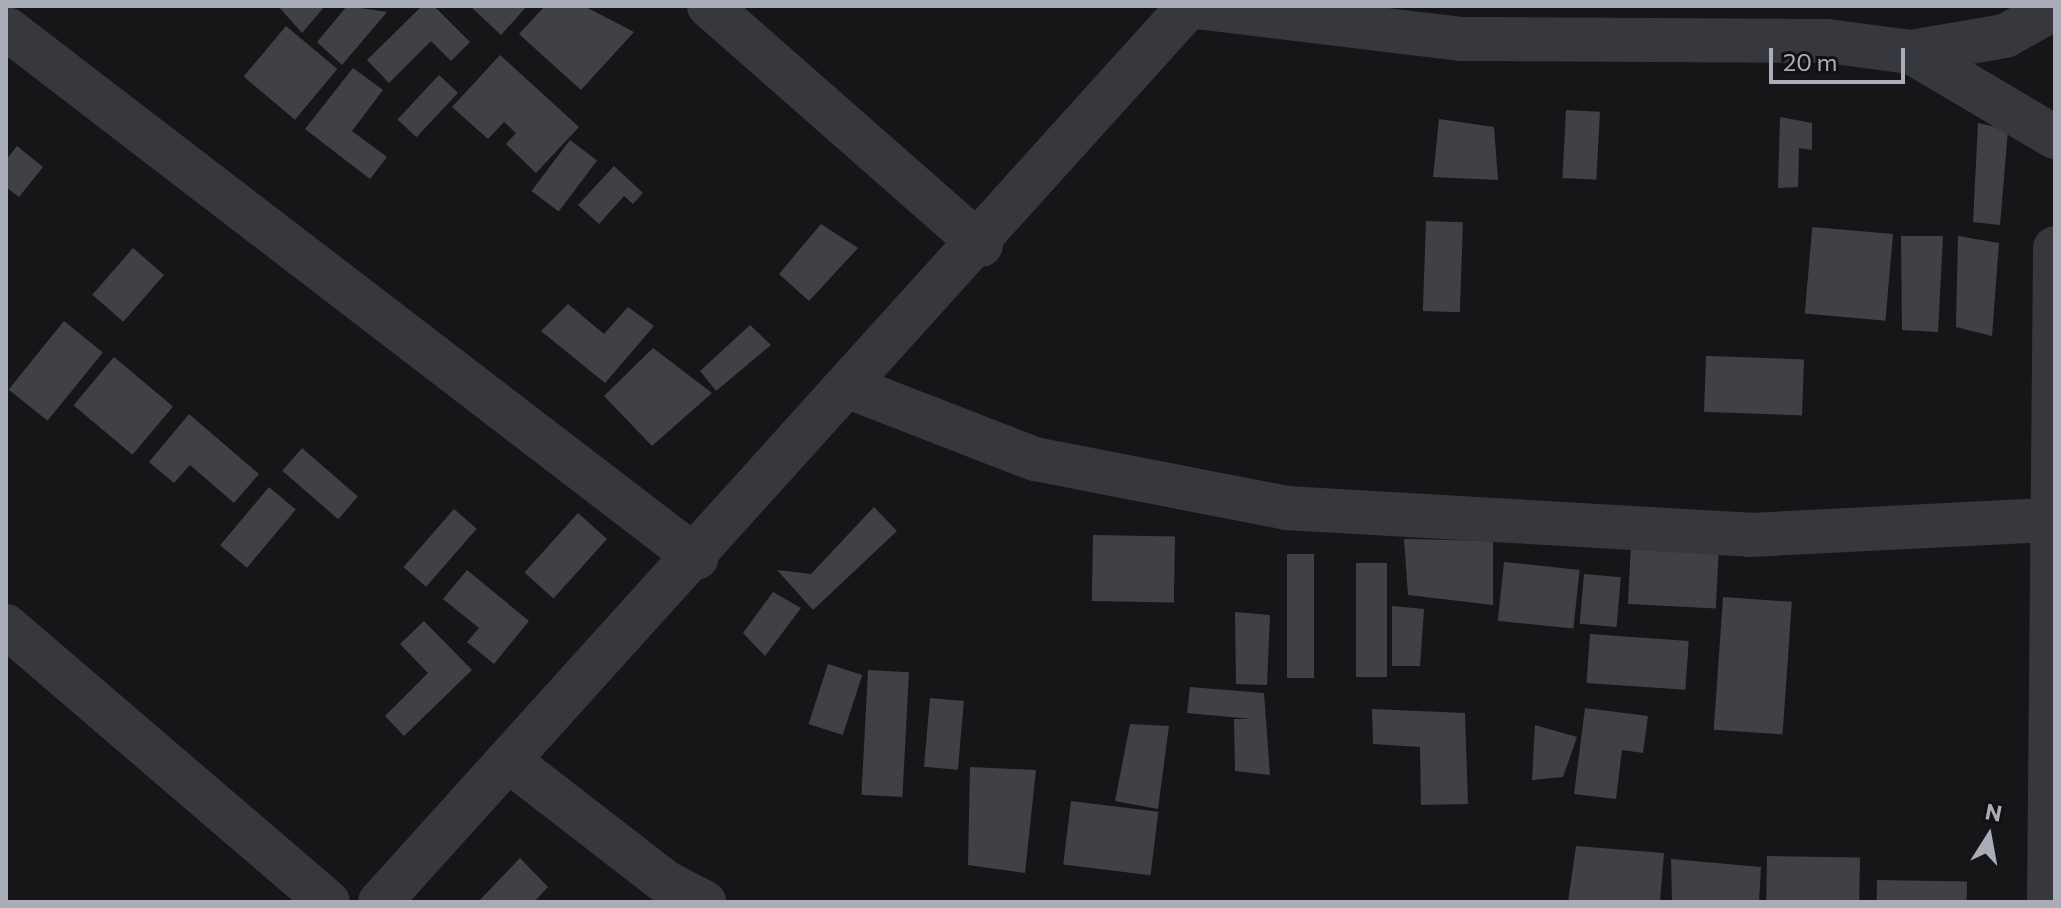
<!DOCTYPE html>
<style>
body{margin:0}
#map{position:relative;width:2061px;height:908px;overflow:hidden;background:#161618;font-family:Commissioner,sans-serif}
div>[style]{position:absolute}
.building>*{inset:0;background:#404145;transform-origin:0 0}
.minor>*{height:44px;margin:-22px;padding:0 22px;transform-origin:22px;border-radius:22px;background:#37383d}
span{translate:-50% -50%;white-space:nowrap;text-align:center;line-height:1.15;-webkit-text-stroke:8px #111113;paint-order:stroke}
.frame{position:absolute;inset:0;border:8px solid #a8adb8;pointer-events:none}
.north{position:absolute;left:1949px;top:796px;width:80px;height:80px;-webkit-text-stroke:6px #111113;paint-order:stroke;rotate:11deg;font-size:22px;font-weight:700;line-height:32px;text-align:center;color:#a8adb8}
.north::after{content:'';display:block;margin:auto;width:28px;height:36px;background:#a8adb8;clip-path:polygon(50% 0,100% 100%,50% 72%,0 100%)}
.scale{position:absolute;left:1769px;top:48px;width:136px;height:36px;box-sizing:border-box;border:4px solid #a8adb8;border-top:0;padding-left:10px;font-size:24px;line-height:28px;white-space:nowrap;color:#a8adb8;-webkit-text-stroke:6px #111113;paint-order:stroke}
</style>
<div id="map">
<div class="building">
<div style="clip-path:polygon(278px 6px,325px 6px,302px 33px)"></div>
<div style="clip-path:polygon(347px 6px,387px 12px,342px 65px,317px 42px)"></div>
<div style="clip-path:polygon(422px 6px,434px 6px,470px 42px,451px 61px,431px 41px,389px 83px,367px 60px)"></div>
<div style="clip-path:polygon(470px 6px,527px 6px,501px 35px)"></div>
<div style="clip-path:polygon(545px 6px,584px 6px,634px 32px,581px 90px,519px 34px)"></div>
<div style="left:286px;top:26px;width:67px;height:66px;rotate:40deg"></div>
<div style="clip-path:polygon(500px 55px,579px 127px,536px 173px,506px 144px,516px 133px,504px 122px,488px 139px,452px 107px)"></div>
<div style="clip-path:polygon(353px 68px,383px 90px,352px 131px,387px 157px,370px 179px,305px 129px)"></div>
<div style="left:439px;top:75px;width:26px;height:61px;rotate:43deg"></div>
<div style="left:1566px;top:110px;width:34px;height:68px;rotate:3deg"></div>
<div style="clip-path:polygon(1780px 117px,1812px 123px,1812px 150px,1799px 148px,1798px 187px,1778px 188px)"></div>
<div style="clip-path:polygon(1439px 119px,1494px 127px,1498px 180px,1433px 177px)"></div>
<div style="clip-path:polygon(1978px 123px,2008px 130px,2000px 225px,1973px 222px)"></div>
<div style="left:570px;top:140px;width:34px;height:64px;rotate:37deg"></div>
<div style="clip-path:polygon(17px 146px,43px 167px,19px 197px,6px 187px,6px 160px)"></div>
<div style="clip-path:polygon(614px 166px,643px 193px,633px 204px,624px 196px,599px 224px,578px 205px)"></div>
<div style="left:1426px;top:221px;width:37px;height:90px;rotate:2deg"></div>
<div style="clip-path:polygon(821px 224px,858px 248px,809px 301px,779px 274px)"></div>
<div style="left:1893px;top:234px;width:87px;height:81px;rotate:95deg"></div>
<div style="clip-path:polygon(1901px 236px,1943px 236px,1938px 332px,1902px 330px)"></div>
<div style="clip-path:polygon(1958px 236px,1999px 243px,1992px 336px,1956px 327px)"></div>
<div style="left:133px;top:248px;width:41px;height:62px;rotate:41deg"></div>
<div style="clip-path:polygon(568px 304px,604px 334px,628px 307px,654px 326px,605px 383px,541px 331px)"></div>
<div style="left:64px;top:321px;width:50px;height:88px;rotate:39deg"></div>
<div style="clip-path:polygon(750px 325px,771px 345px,716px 391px,700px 371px)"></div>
<div style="clip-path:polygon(653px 348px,712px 393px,652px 446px,604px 396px)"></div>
<div style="left:1706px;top:356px;width:98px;height:56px;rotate:2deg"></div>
<div style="left:114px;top:357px;width:77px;height:63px;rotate:40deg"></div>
<div style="clip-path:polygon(189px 414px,259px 474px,234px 503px,190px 465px,174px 483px,149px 462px)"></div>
<div style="left:302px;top:448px;width:74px;height:30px;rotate:41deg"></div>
<div style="left:269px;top:487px;width:35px;height:76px;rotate:40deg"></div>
<div style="clip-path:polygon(874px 507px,897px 531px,813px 610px,777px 570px,811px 574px)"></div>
<div style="left:454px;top:509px;width:30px;height:77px;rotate:41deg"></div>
<div style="left:578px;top:513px;width:39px;height:80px;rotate:42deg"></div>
<div style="left:1093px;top:535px;width:82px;height:66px;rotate:1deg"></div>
<div style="clip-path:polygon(1404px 539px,1493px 541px,1493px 605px,1408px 595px)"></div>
<div style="left:1631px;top:545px;width:88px;height:59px;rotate:3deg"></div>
<div style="left:1287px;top:554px;width:27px;height:124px"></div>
<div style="left:1504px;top:562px;width:76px;height:59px;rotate:6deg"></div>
<div style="left:1356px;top:563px;width:31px;height:114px"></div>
<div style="clip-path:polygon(467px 570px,529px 621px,494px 664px,467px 642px,479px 628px,443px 599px)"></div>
<div style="left:1584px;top:574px;width:37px;height:50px;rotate:5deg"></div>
<div style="clip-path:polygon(773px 592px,801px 608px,765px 656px,743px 633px)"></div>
<div style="left:1723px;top:597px;width:69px;height:133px;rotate:4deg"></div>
<div style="clip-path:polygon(1392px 606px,1424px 609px,1420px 666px,1392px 666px)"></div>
<div style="clip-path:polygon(1235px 612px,1270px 615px,1267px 685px,1236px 684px)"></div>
<div style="clip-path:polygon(424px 621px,472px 670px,404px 736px,385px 716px,428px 673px,400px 644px)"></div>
<div style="left:1590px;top:634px;width:99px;height:49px;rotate:4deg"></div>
<div style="left:828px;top:664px;width:36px;height:63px;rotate:18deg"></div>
<div style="left:868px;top:670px;width:41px;height:125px;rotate:3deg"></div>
<div style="clip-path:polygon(1190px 687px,1264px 693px,1270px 775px,1235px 771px,1234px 719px,1251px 719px,1187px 713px)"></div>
<div style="left:930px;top:698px;width:34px;height:69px;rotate:5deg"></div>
<div style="clip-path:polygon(1585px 708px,1648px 716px,1643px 753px,1622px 750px,1616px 799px,1574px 794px)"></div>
<div style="clip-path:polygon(1372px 709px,1465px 713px,1468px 804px,1421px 805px,1420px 747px,1373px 744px)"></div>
<div style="clip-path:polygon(1130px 724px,1169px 726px,1158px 809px,1115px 801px)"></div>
<div style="clip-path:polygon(1535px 725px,1577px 737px,1563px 777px,1532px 780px)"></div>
<div style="clip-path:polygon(970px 767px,1036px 770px,1025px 873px,968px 865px)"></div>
<div style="left:1071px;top:801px;width:88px;height:64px;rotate:7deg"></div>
<div style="clip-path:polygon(1576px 846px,1664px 853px,1660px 902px,1568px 902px)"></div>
<div style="left:1767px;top:856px;width:93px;height:46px;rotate:1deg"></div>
<div style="clip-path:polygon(520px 858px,548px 887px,534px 902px,478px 902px)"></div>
<div style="clip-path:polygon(1671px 859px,1761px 867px,1759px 902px,1672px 902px)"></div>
<div style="left:1877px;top:880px;width:90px;height:22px;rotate:1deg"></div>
</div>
<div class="minor">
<div style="left:709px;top:6px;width:362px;rotate:41.3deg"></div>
<div style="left:1188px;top:6px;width:274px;rotate:6.9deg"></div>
<div style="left:1460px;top:39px;width:367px;rotate:0.3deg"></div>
<div style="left:1827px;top:41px;width:85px;rotate:7.5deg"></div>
<div style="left:1911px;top:52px;width:95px;rotate:-9.7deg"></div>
<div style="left:2005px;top:36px;width:57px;rotate:-29.2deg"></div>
<div style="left:7px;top:29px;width:869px;rotate:37.48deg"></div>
<div style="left:1911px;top:52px;width:167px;rotate:30.6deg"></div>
<div style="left:849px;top:387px;width:199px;rotate:21.2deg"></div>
<div style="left:1035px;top:459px;width:256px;rotate:11deg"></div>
<div style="left:1286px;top:508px;width:465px;rotate:3.3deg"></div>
<div style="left:1750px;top:535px;width:301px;rotate:-2.9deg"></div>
<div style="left:6px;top:626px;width:424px;rotate:40.6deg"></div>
<div style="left:509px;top:761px;width:200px;rotate:37.7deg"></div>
<div style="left:667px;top:883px;width:42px;rotate:27.2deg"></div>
<div style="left:380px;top:902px;width:1207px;rotate:-47.92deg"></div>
<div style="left:2049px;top:902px;width:654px;rotate:-89.47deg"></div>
</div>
<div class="frame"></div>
<div class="north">N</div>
<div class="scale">20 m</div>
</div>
